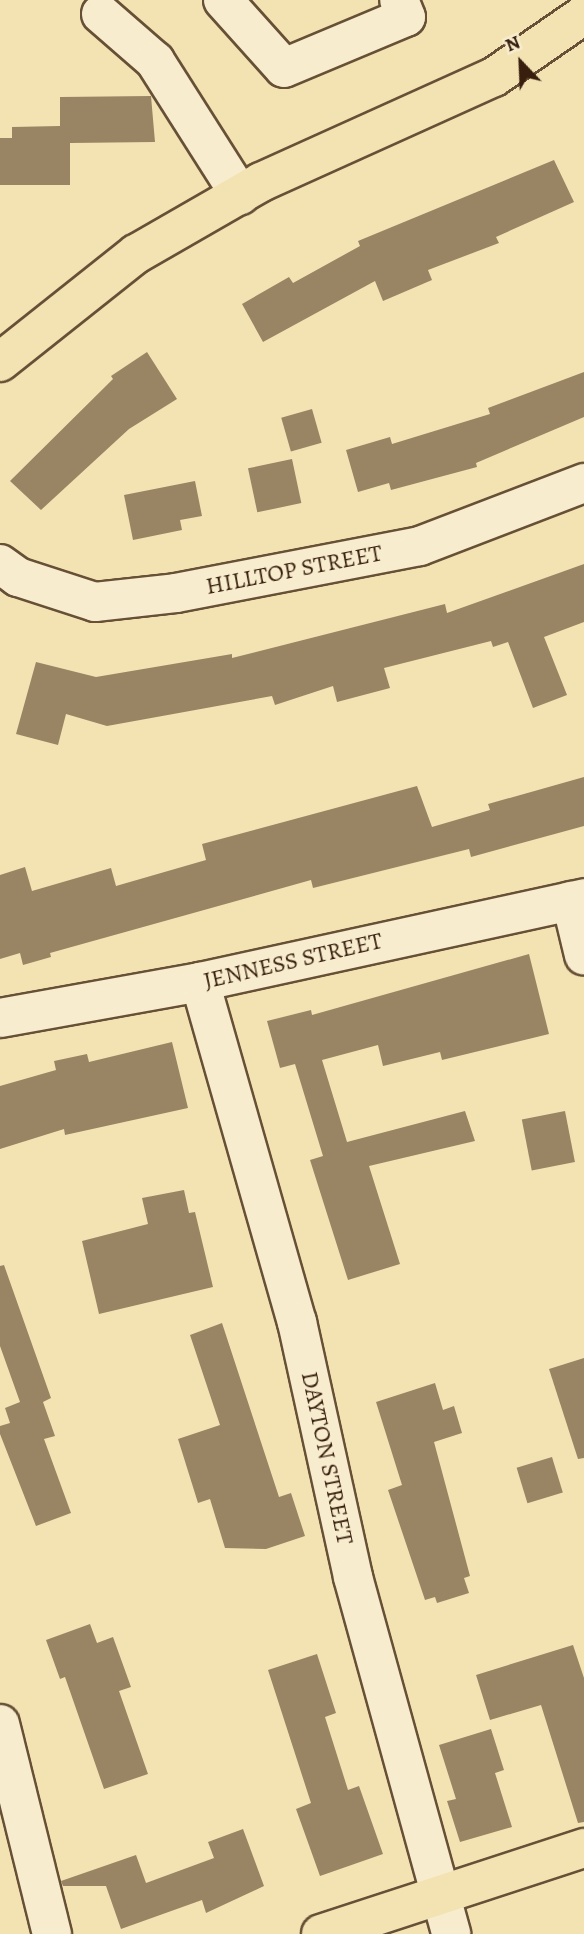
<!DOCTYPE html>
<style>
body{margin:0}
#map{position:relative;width:584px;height:1934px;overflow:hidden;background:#f3e3b3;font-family:Alegreya,serif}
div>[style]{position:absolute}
.building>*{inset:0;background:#998563;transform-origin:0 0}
.roads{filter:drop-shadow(2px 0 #675036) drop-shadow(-2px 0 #675036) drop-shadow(0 2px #675036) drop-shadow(0 -2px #675036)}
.minor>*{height:38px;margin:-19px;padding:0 19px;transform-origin:19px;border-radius:19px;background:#f7edce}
.major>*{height:38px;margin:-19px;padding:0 19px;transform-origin:19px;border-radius:19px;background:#f3e3b3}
span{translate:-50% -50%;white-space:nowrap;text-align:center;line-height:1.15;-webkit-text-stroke:5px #f7edce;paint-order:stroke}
.street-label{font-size:24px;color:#381f0d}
.north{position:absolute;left:486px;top:28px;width:70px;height:70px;-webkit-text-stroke:5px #f7edce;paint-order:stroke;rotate:337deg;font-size:19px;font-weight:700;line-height:28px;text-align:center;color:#381f0d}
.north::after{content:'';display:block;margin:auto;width:24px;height:32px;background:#381f0d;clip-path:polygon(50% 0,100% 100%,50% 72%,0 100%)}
</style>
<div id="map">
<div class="building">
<div style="clip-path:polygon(151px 96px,155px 142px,70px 143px,70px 185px,0 185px,0 138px,12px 138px,12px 127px,60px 126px,60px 97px)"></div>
<div style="clip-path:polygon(554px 160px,574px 202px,496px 237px,499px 243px,428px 270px,432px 280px,383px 301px,375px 281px,263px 342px,242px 304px,289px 277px,293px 283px,360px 246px,358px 241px)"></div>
<div style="clip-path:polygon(147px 352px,177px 399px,129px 429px,41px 510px,10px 481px,113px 379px,111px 376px)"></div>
<div style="clip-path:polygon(584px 372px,584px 417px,476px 463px,477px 467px,391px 490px,389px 483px,358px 492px,346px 450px,390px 437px,392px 444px,490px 414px,488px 408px)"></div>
<div style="left:312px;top:409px;width:35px;height:32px;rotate:74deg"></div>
<div style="left:292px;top:459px;width:45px;height:45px;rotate:78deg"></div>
<div style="clip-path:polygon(195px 481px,202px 516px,180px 520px,182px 530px,133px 540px,124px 495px)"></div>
<div style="clip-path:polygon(584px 564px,584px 622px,544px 637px,567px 695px,533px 708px,508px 642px,493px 647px,491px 641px,384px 668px,390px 688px,337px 702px,333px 686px,275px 705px,272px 696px,107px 726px,66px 714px,58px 745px,16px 734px,36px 662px,96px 677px,232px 654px,232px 658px,445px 604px,447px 613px)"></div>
<div style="clip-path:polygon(584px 777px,584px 826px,471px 857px,469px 849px,313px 888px,311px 880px,50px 953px,51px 957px,23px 965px,20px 953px,0 959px,0 875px,25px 867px,32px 891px,111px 868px,116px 886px,206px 860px,202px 844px,417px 786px,432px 827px,490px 810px,488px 804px)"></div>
<div style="clip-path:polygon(529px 954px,549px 1034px,442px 1060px,440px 1052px,383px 1066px,378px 1045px,322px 1060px,347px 1142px,465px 1111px,475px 1141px,369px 1166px,400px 1264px,348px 1280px,310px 1160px,323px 1156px,295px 1064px,280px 1068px,267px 1021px,311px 1010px,312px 1015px)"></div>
<div style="clip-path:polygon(172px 1042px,188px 1108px,65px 1135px,64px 1129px,0 1149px,0 1086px,56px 1070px,54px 1061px,87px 1054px,89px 1062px)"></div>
<div style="left:565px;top:1111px;width:52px;height:44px;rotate:79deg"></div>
<div style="clip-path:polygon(184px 1190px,189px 1213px,195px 1212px,213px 1287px,99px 1314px,82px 1241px,148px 1224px,142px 1198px)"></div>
<div style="clip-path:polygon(4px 1265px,51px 1398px,43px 1402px,55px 1436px,44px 1439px,71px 1513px,36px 1526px,0 1434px,0 1426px,10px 1423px,5px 1408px,20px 1402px,0 1346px,0 1266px)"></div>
<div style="clip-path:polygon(222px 1323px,279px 1497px,291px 1493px,305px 1536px,266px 1549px,225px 1548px,210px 1499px,198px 1503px,178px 1439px,220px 1425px,190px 1335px)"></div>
<div style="clip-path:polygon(584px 1358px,584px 1458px,578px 1459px,549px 1369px)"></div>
<div style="clip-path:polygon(435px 1383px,443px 1410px,454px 1406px,462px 1433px,434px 1442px,470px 1576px,464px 1578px,469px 1593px,437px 1603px,435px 1597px,425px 1600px,388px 1490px,402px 1485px,376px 1402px)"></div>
<div style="left:552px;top:1457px;width:37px;height:37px;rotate:73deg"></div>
<div style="clip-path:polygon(90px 1624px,97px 1643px,113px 1637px,131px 1687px,119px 1691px,148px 1774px,104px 1789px,65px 1677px,60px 1679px,46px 1640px)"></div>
<div style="clip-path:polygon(573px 1645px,584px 1678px,584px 1822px,578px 1823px,541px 1705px,490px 1720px,476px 1675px)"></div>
<div style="clip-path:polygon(317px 1654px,336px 1713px,325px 1717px,348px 1790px,359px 1786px,383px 1854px,320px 1876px,296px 1809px,311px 1803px,268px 1670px)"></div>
<div style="clip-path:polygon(491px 1729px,504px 1770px,495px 1773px,512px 1827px,460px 1842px,447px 1801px,456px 1799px,439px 1745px)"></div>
<div style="clip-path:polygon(243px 1829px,264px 1886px,206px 1913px,202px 1900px,121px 1929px,106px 1886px,63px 1886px,61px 1881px,136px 1855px,146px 1883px,214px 1858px,208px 1842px)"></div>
</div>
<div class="roads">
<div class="minor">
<div style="left:223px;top:0;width:91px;rotate:48.1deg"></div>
<div style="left:284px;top:68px;width:132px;rotate:-22.7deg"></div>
<div style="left:406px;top:17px;width:18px;rotate:-112deg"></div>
<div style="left:101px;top:14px;width:72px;rotate:41deg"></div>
<div style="left:155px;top:61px;width:159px;rotate:57.6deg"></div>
<div style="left:0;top:564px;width:22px;rotate:36deg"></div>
<div style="left:18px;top:577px;width:81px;rotate:18deg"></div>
<div style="left:95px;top:602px;width:81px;rotate:-6.3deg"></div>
<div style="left:176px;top:593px;width:248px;rotate:-10.9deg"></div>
<div style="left:420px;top:546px;width:176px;rotate:-21deg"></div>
<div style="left:571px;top:901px;width:56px;rotate:76.5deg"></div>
<div style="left:200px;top:982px;width:354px;rotate:74.1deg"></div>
<div style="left:297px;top:1322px;width:261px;rotate:77.6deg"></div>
<div style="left:353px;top:1577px;width:370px;rotate:74.6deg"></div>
<div style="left:0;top:1018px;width:203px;rotate:-10.2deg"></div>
<div style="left:200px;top:982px;width:393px;rotate:-12.3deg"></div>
<div style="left:0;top:1724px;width:216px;rotate:76.1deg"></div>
</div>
<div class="major">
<div style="left:0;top:362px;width:174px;rotate:-38.5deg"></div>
<div style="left:136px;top:254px;width:144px;rotate:-29.9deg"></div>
<div style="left:261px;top:182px;width:256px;rotate:-24.3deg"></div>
<div style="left:494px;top:77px;width:109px;rotate:-34.6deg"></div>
<div style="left:321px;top:1934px;width:277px;rotate:-18.1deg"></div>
</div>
</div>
<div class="street-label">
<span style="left:294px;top:570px;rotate:-11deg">HILLTOP STREET</span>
<span style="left:293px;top:961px;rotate:-13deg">JENNESS STREET</span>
<span style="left:327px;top:1458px;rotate:78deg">DAYTON STREET</span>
</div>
<div class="north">N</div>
</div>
